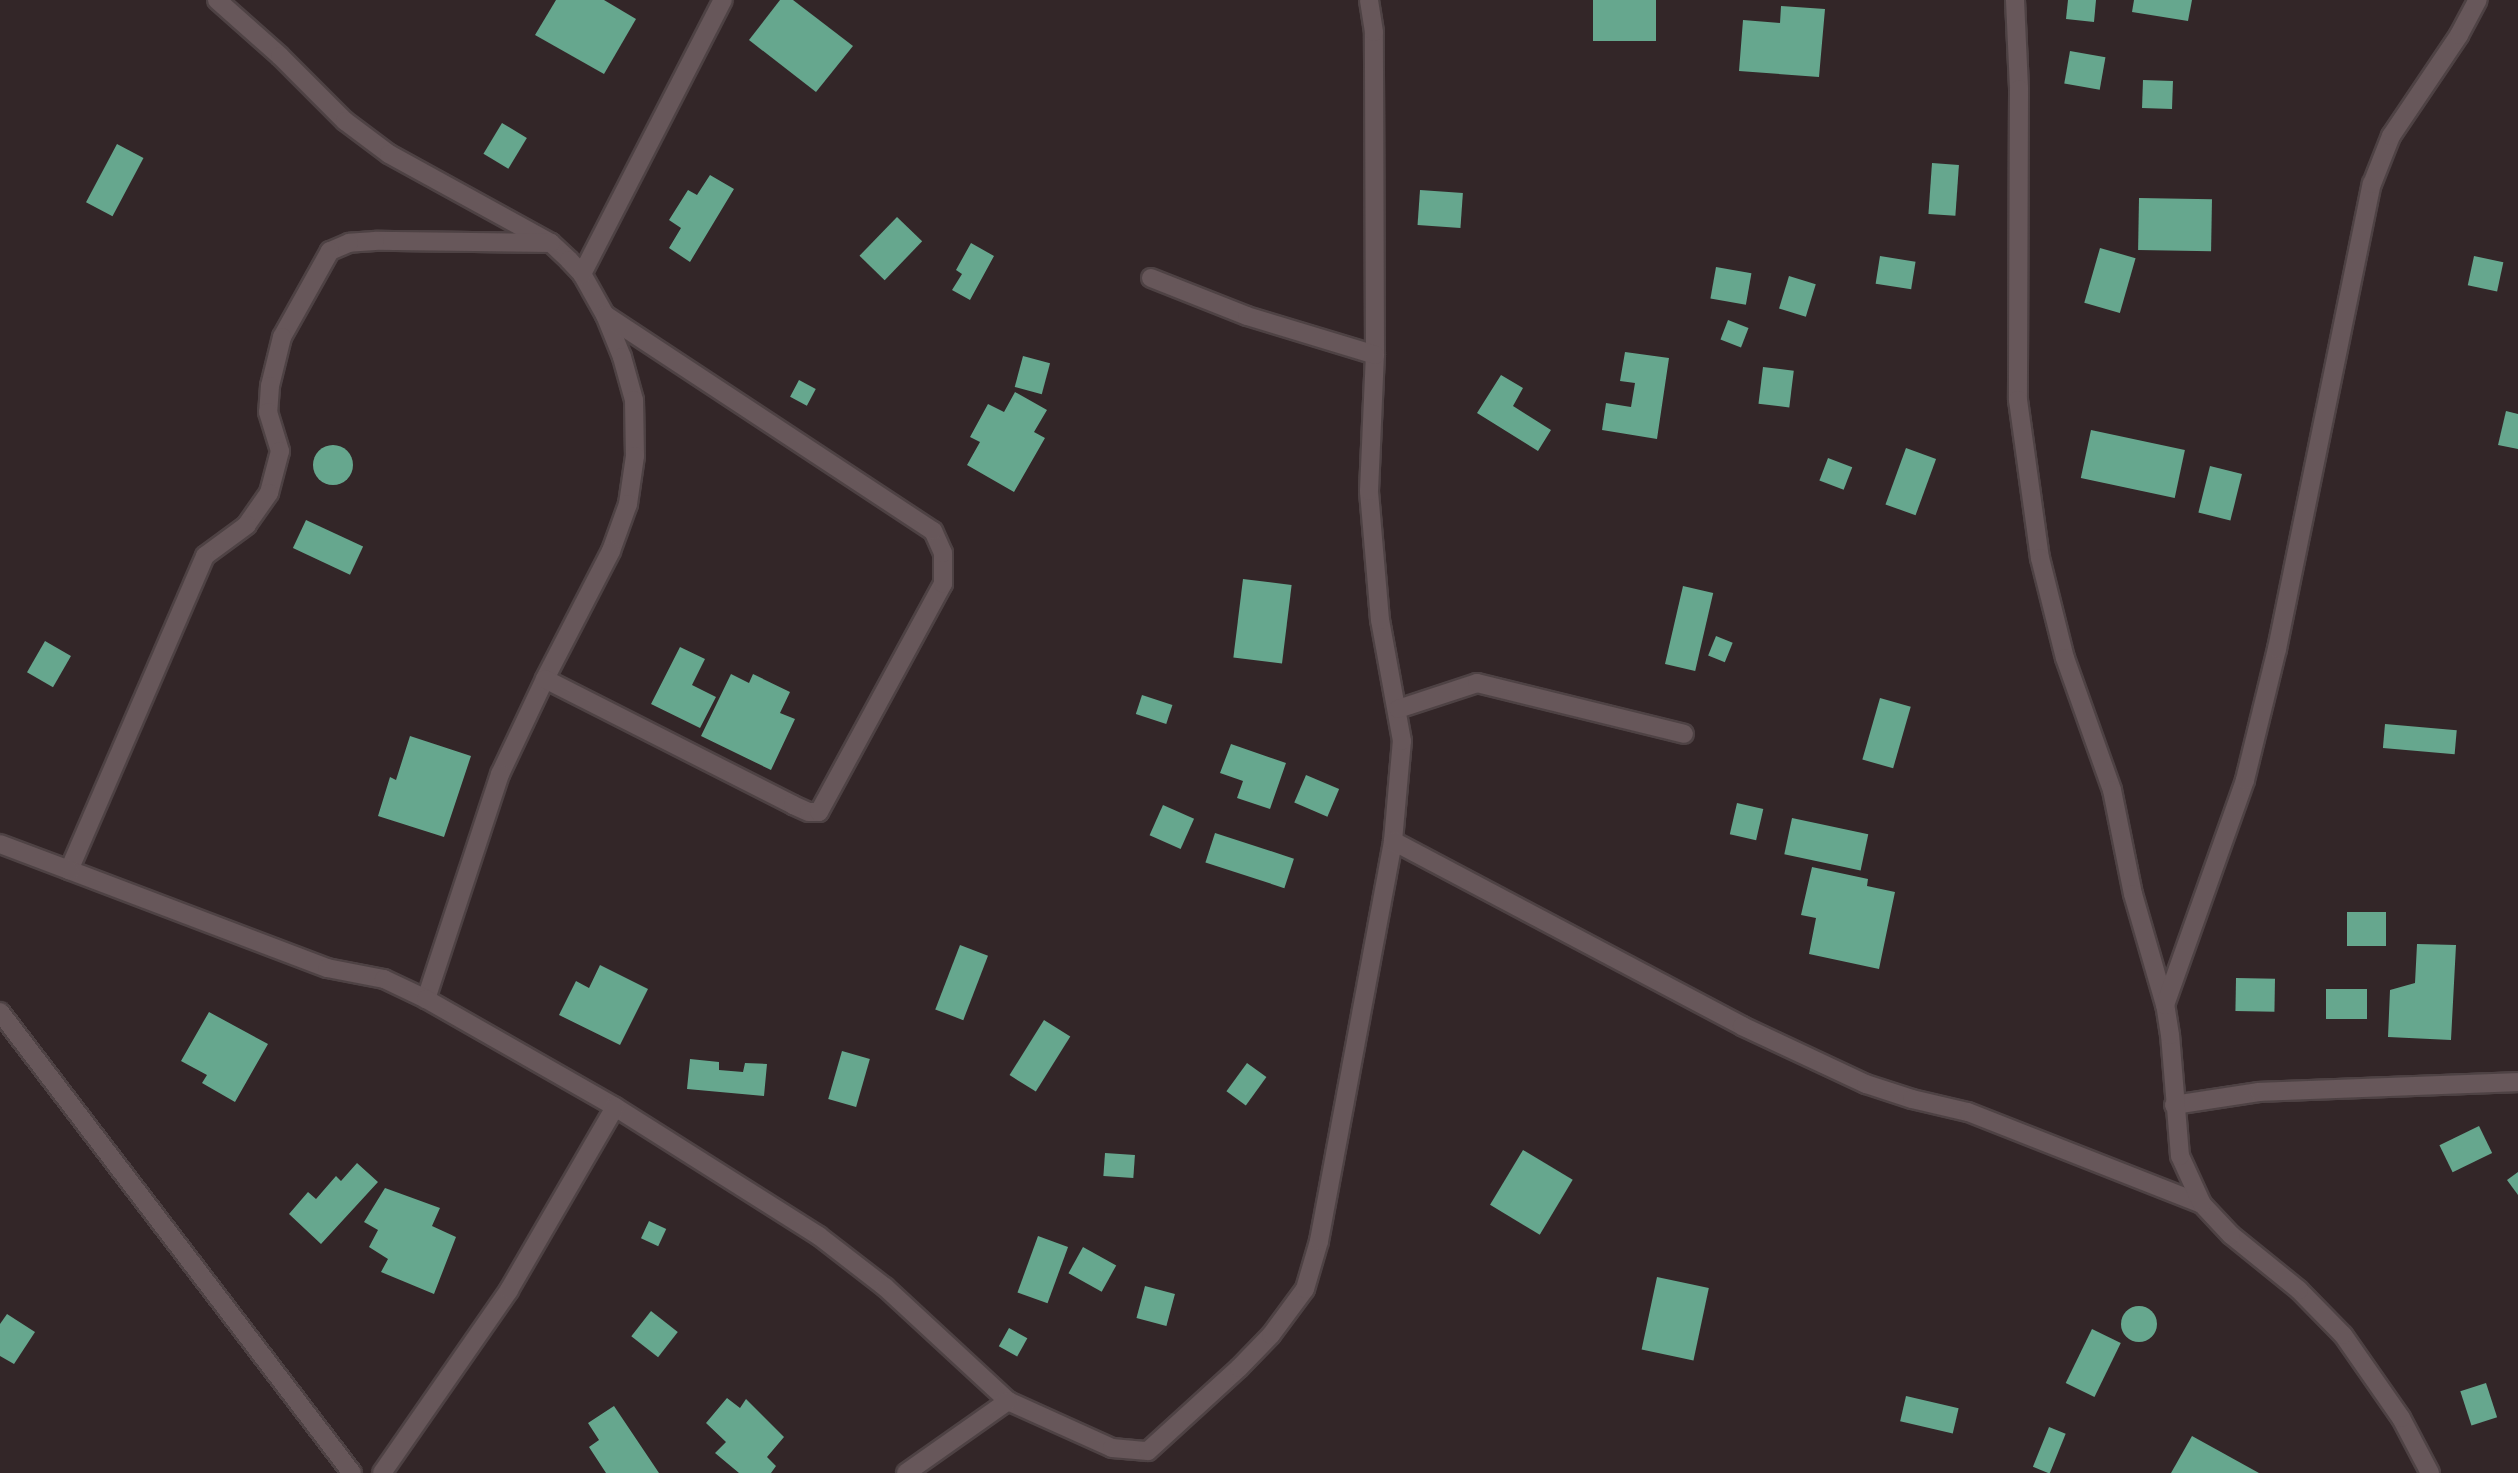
<!DOCTYPE html>
<style>
body{margin:0}
#map{position:relative;width:2518px;height:1473px;overflow:hidden;background:#332628;font-family:Karla,sans-serif}
div>[style]{position:absolute}
.building>*{inset:0;background:#66a78e;transform-origin:0 0}
.round{border-radius:50%}
.roads{filter:drop-shadow(2px 0 #4e4244) drop-shadow(-2px 0 #4e4244) drop-shadow(0 2px #4e4244) drop-shadow(0 -2px #4e4244)}
.minor>*{height:18px;margin:-9px;padding:0 9px;transform-origin:9px;border-radius:9px;background:#67575a}
span{translate:-50% -50%;white-space:nowrap;text-align:center;line-height:1.15;-webkit-text-stroke:7px #291c1f;paint-order:stroke}
</style>
<div id="map">
<div class="building">
<div style="clip-path:polygon(556px 0,604px 0,636px 19px,604px 74px,535px 35px)"></div>
<div style="clip-path:polygon(780px 0,793px 0,853px 46px,816px 92px,749px 40px)"></div>
<div style="left:1593px;top:0;width:63px;height:41px"></div>
<div style="clip-path:polygon(2068px 0,2096px 0,2094px 22px,2066px 19px)"></div>
<div style="clip-path:polygon(2134px 0,2192px 0,2188px 21px,2132px 12px)"></div>
<div style="clip-path:polygon(1781px 6px,1825px 9px,1819px 77px,1739px 71px,1743px 20px,1780px 23px)"></div>
<div style="left:2070px;top:51px;width:36px;height:33px;rotate:10deg"></div>
<div style="left:2143px;top:80px;width:30px;height:28px;rotate:2deg"></div>
<div style="left:502px;top:123px;width:29px;height:36px;rotate:31deg"></div>
<div style="left:117px;top:144px;width:30px;height:66px;rotate:28deg"></div>
<div style="left:1932px;top:163px;width:27px;height:51px;rotate:4deg"></div>
<div style="clip-path:polygon(710px 175px,734px 189px,690px 262px,669px 248px,681px 228px,669px 220px,688px 190px,697px 195px)"></div>
<div style="left:1420px;top:190px;width:43px;height:35px;rotate:4deg"></div>
<div style="left:2139px;top:198px;width:73px;height:52px;rotate:1deg"></div>
<div style="left:897px;top:217px;width:35px;height:54px;rotate:44deg"></div>
<div style="clip-path:polygon(971px 243px,994px 256px,970px 300px,952px 290px,962px 274px,956px 270px)"></div>
<div style="left:2100px;top:248px;width:37px;height:57px;rotate:16deg"></div>
<div style="left:1880px;top:256px;width:36px;height:28px;rotate:9deg"></div>
<div style="left:2474px;top:256px;width:30px;height:30px;rotate:12deg"></div>
<div style="left:1716px;top:267px;width:36px;height:32px;rotate:10deg"></div>
<div style="left:1789px;top:276px;width:28px;height:34px;rotate:17deg"></div>
<div style="left:1728px;top:320px;width:22px;height:21px;rotate:21deg"></div>
<div style="clip-path:polygon(1625px 352px,1669px 358px,1657px 439px,1602px 430px,1606px 403px,1631px 407px,1635px 383px,1620px 381px)"></div>
<div style="left:1023px;top:356px;width:28px;height:32px;rotate:15deg"></div>
<div style="left:1763px;top:367px;width:31px;height:37px;rotate:7deg"></div>
<div style="clip-path:polygon(1501px 375px,1523px 388px,1513px 406px,1551px 430px,1538px 451px,1477px 413px)"></div>
<div style="left:799px;top:380px;width:19px;height:19px;rotate:28deg"></div>
<div style="clip-path:polygon(1015px 392px,1047px 410px,1034px 432px,1045px 438px,1014px 492px,967px 465px,980px 442px,970px 437px,988px 404px,1004px 412px)"></div>
<div style="clip-path:polygon(2506px 411px,2518px 414px,2518px 449px,2498px 445px)"></div>
<div style="left:2091px;top:430px;width:96px;height:49px;rotate:12deg"></div>
<div class="round" style="left:313px;top:445px;width:40px;height:40px"></div>
<div style="left:1906px;top:448px;width:32px;height:60px;rotate:20deg"></div>
<div style="left:1828px;top:458px;width:26px;height:24px;rotate:21deg"></div>
<div style="left:2210px;top:466px;width:33px;height:48px;rotate:14deg"></div>
<div style="left:306px;top:520px;width:63px;height:31px;rotate:25deg"></div>
<div style="left:1243px;top:579px;width:49px;height:79px;rotate:7deg"></div>
<div style="left:1683px;top:586px;width:31px;height:80px;rotate:13deg"></div>
<div style="left:1716px;top:636px;width:18px;height:21px;rotate:22deg"></div>
<div style="left:45px;top:641px;width:30px;height:36px;rotate:30deg"></div>
<div style="clip-path:polygon(680px 647px,705px 659px,692px 685px,716px 697px,700px 728px,651px 704px)"></div>
<div style="clip-path:polygon(731px 674px,749px 683px,753px 674px,790px 692px,780px 713px,795px 719px,771px 770px,701px 736px)"></div>
<div style="left:1142px;top:695px;width:32px;height:20px;rotate:18deg"></div>
<div style="left:1880px;top:698px;width:32px;height:64px;rotate:16deg"></div>
<div style="left:2385px;top:724px;width:72px;height:24px;rotate:5deg"></div>
<div style="clip-path:polygon(410px 736px,471px 756px,444px 837px,378px 816px,390px 777px,396px 780px)"></div>
<div style="clip-path:polygon(1231px 744px,1286px 763px,1270px 809px,1237px 798px,1243px 781px,1220px 773px)"></div>
<div style="left:1306px;top:775px;width:36px;height:30px;rotate:23deg"></div>
<div style="left:1737px;top:803px;width:27px;height:32px;rotate:13deg"></div>
<div style="left:1163px;top:805px;width:34px;height:33px;rotate:24deg"></div>
<div style="left:1792px;top:818px;width:78px;height:37px;rotate:12deg"></div>
<div style="left:1215px;top:833px;width:83px;height:31px;rotate:18deg"></div>
<div style="clip-path:polygon(1812px 867px,1868px 879px,1867px 886px,1895px 892px,1879px 969px,1809px 954px,1816px 918px,1801px 915px)"></div>
<div style="left:2347px;top:912px;width:39px;height:34px"></div>
<div style="clip-path:polygon(2417px 944px,2456px 945px,2451px 1040px,2388px 1037px,2390px 990px,2415px 983px)"></div>
<div style="left:960px;top:945px;width:30px;height:69px;rotate:21deg"></div>
<div style="clip-path:polygon(600px 965px,648px 989px,620px 1045px,559px 1015px,576px 981px,589px 988px)"></div>
<div style="left:2236px;top:978px;width:39px;height:33px;rotate:1deg"></div>
<div style="left:2326px;top:989px;width:41px;height:30px"></div>
<div style="clip-path:polygon(209px 1012px,268px 1044px,235px 1102px,202px 1083px,207px 1075px,181px 1061px)"></div>
<div style="left:1044px;top:1020px;width:31px;height:65px;rotate:32deg"></div>
<div style="left:842px;top:1051px;width:29px;height:50px;rotate:16deg"></div>
<div style="clip-path:polygon(690px 1059px,719px 1062px,719px 1070px,743px 1072px,745px 1063px,767px 1064px,764px 1096px,687px 1089px)"></div>
<div style="left:1247px;top:1063px;width:24px;height:35px;rotate:36deg"></div>
<div style="left:2479px;top:1126px;width:30px;height:44px;rotate:64deg"></div>
<div style="left:1523px;top:1150px;width:58px;height:64px;rotate:31deg"></div>
<div style="left:1105px;top:1153px;width:30px;height:23px;rotate:4deg"></div>
<div style="clip-path:polygon(357px 1163px,378px 1182px,321px 1244px,289px 1214px,308px 1192px,316px 1199px,336px 1176px,341px 1181px)"></div>
<div style="clip-path:polygon(2518px 1172px,2518px 1195px,2507px 1180px)"></div>
<div style="clip-path:polygon(385px 1188px,440px 1208px,432px 1226px,456px 1237px,434px 1294px,381px 1272px,388px 1259px,369px 1247px,378px 1230px,364px 1222px)"></div>
<div style="left:649px;top:1221px;width:19px;height:19px;rotate:25deg"></div>
<div style="left:1038px;top:1236px;width:32px;height:60px;rotate:20deg"></div>
<div style="left:1083px;top:1247px;width:38px;height:30px;rotate:29deg"></div>
<div style="left:1657px;top:1277px;width:53px;height:74px;rotate:12deg"></div>
<div style="left:1145px;top:1286px;width:31px;height:33px;rotate:15deg"></div>
<div class="round" style="left:2121px;top:1306px;width:36px;height:36px"></div>
<div style="left:651px;top:1311px;width:34px;height:32px;rotate:38deg"></div>
<div style="clip-path:polygon(7px 1314px,35px 1332px,14px 1364px,0 1356px,0 1324px)"></div>
<div style="left:1009px;top:1328px;width:21px;height:21px;rotate:29deg"></div>
<div style="left:2092px;top:1329px;width:32px;height:60px;rotate:26deg"></div>
<div style="left:2486px;top:1383px;width:36px;height:27px;rotate:72deg"></div>
<div style="left:1906px;top:1396px;width:54px;height:26px;rotate:13deg"></div>
<div style="clip-path:polygon(727px 1398px,740px 1408px,746px 1399px,784px 1437px,767px 1457px,776px 1466px,771px 1473px,739px 1473px,715px 1453px,726px 1442px,706px 1423px)"></div>
<div style="clip-path:polygon(614px 1406px,659px 1473px,606px 1473px,589px 1447px,599px 1440px,588px 1423px)"></div>
<div style="left:2049px;top:1427px;width:18px;height:43px;rotate:22deg"></div>
<div style="clip-path:polygon(2192px 1436px,2259px 1473px,2171px 1473px)"></div>
</div>
<div class="roads">
<div class="minor">
<div style="left:217px;top:0;width:84px;rotate:41.6deg"></div>
<div style="left:280px;top:56px;width:92px;rotate:45deg"></div>
<div style="left:345px;top:121px;width:55px;rotate:36.9deg"></div>
<div style="left:389px;top:154px;width:185px;rotate:28.8deg"></div>
<div style="left:551px;top:243px;width:25px;rotate:43deg"></div>
<div style="left:569px;top:260px;width:19px;rotate:47deg"></div>
<div style="left:582px;top:274px;width:47px;rotate:60.7deg"></div>
<div style="left:605px;top:315px;width:45px;rotate:68deg"></div>
<div style="left:622px;top:357px;width:45px;rotate:74.4deg"></div>
<div style="left:634px;top:400px;width:56px;rotate:89deg"></div>
<div style="left:635px;top:456px;width:49px;rotate:98.3deg"></div>
<div style="left:628px;top:504px;width:50px;rotate:109.9deg"></div>
<div style="left:611px;top:551px;width:144px;rotate:117.3deg"></div>
<div style="left:545px;top:679px;width:105px;rotate:115.3deg"></div>
<div style="left:500px;top:774px;width:237px;rotate:108.2deg"></div>
<div style="left:2015px;top:0;width:89px;rotate:87.4deg"></div>
<div style="left:2019px;top:89px;width:311px;rotate:90.2deg"></div>
<div style="left:2018px;top:400px;width:160px;rotate:82.1deg"></div>
<div style="left:2040px;top:558px;width:103px;rotate:76deg"></div>
<div style="left:2065px;top:658px;width:140px;rotate:70.4deg"></div>
<div style="left:2112px;top:790px;width:106px;rotate:78.6deg"></div>
<div style="left:2133px;top:894px;width:116px;rotate:73.9deg"></div>
<div style="left:551px;top:243px;width:176px;rotate:-179.3deg"></div>
<div style="left:375px;top:241px;width:26px;rotate:176deg"></div>
<div style="left:349px;top:243px;width:21px;rotate:157deg"></div>
<div style="left:330px;top:251px;width:98px;rotate:119.2deg"></div>
<div style="left:282px;top:337px;width:50px;rotate:103.8deg"></div>
<div style="left:270px;top:386px;width:26px;rotate:94deg"></div>
<div style="left:268px;top:412px;width:41px;rotate:72.9deg"></div>
<div style="left:280px;top:451px;width:43px;rotate:104.7deg"></div>
<div style="left:269px;top:493px;width:39px;rotate:125deg"></div>
<div style="left:247px;top:525px;width:52px;rotate:143.6deg"></div>
<div style="left:205px;top:556px;width:342px;rotate:113.4deg"></div>
<div style="left:69px;top:870px;width:276px;rotate:20.8deg"></div>
<div style="left:327px;top:968px;width:58px;rotate:10.9deg"></div>
<div style="left:384px;top:979px;width:47px;rotate:25.5deg"></div>
<div style="left:426px;top:999px;width:218px;rotate:29.7deg"></div>
<div style="left:615px;top:1107px;width:241px;rotate:32.3deg"></div>
<div style="left:819px;top:1236px;width:83px;rotate:37.7deg"></div>
<div style="left:885px;top:1287px;width:168px;rotate:42.8deg"></div>
<div style="left:1008px;top:1401px;width:114px;rotate:24.3deg"></div>
<div style="left:1112px;top:1448px;width:36px;rotate:5deg"></div>
<div style="left:1148px;top:1451px;width:123px;rotate:-42.4deg"></div>
<div style="left:1239px;top:1368px;width:46px;rotate:-45.9deg"></div>
<div style="left:1271px;top:1335px;width:57px;rotate:-53.5deg"></div>
<div style="left:1305px;top:1289px;width:50px;rotate:-73.7deg"></div>
<div style="left:1319px;top:1241px;width:407px;rotate:-79.5deg"></div>
<div style="left:1393px;top:841px;width:100px;rotate:-84.9deg"></div>
<div style="left:1402px;top:741px;width:123px;rotate:-100.3deg"></div>
<div style="left:1380px;top:620px;width:129px;rotate:-94.9deg"></div>
<div style="left:1369px;top:491px;width:136px;rotate:-87.5deg"></div>
<div style="left:1375px;top:355px;width:323px;rotate:-90.2deg"></div>
<div style="left:1374px;top:32px;width:32px;rotate:-99deg"></div>
<div style="left:582px;top:274px;width:308px;rotate:-62.8deg"></div>
<div style="left:1151px;top:278px;width:103px;rotate:21.6deg"></div>
<div style="left:1247px;top:316px;width:134px;rotate:16.9deg"></div>
<div style="left:545px;top:679px;width:278px;rotate:26.9deg"></div>
<div style="left:793px;top:805px;width:17px;rotate:24deg"></div>
<div style="left:809px;top:812px;width:10px"></div>
<div style="left:819px;top:812px;width:260px;rotate:-61.5deg"></div>
<div style="left:943px;top:584px;width:31px;rotate:-90deg"></div>
<div style="left:943px;top:553px;width:24px;rotate:-114deg"></div>
<div style="left:933px;top:531px;width:393px;rotate:-146.6deg"></div>
<div style="left:1398px;top:709px;width:83px;rotate:-18.2deg"></div>
<div style="left:1477px;top:683px;width:213px;rotate:13.8deg"></div>
<div style="left:1393px;top:841px;width:395px;rotate:27.9deg"></div>
<div style="left:1742px;top:1026px;width:137px;rotate:25.1deg"></div>
<div style="left:1866px;top:1084px;width:48px;rotate:18.1deg"></div>
<div style="left:1912px;top:1099px;width:57px;rotate:13.1deg"></div>
<div style="left:1968px;top:1112px;width:251px;rotate:21.5deg"></div>
<div style="left:0;top:844px;width:74px;rotate:20.6deg"></div>
<div style="left:0;top:1012px;width:580px;rotate:52.64deg"></div>
<div style="left:2174px;top:1105px;width:86px;rotate:-8.7deg"></div>
<div style="left:2259px;top:1092px;width:259px;rotate:-2.2deg"></div>
<div style="left:382px;top:1473px;width:223px;rotate:-55.2deg"></div>
<div style="left:509px;top:1290px;width:211px;rotate:-59.9deg"></div>
<div style="left:906px;top:1473px;width:125px;rotate:-35.2deg"></div>
<div style="left:2430px;top:1473px;width:62px;rotate:-117.8deg"></div>
<div style="left:2401px;top:1418px;width:101px;rotate:-124.9deg"></div>
<div style="left:2343px;top:1335px;width:63px;rotate:-134.4deg"></div>
<div style="left:2299px;top:1290px;width:87px;rotate:-141deg"></div>
<div style="left:2231px;top:1235px;width:42px;rotate:-133.1deg"></div>
<div style="left:2202px;top:1204px;width:53px;rotate:-114.6deg"></div>
<div style="left:2180px;top:1156px;width:121px;rotate:-94.7deg"></div>
<div style="left:2170px;top:1035px;width:30px;rotate:-99deg"></div>
<div style="left:2165px;top:1005px;width:239px;rotate:-70.4deg"></div>
<div style="left:2245px;top:780px;width:135px;rotate:-76.3deg"></div>
<div style="left:2277px;top:649px;width:475px;rotate:-78.5deg"></div>
<div style="left:2372px;top:184px;width:52px;rotate:-68.4deg"></div>
<div style="left:2391px;top:136px;width:122px;rotate:-56deg"></div>
<div style="left:2459px;top:35px;width:40px;rotate:-62deg"></div>
</div>
</div>
</div>
